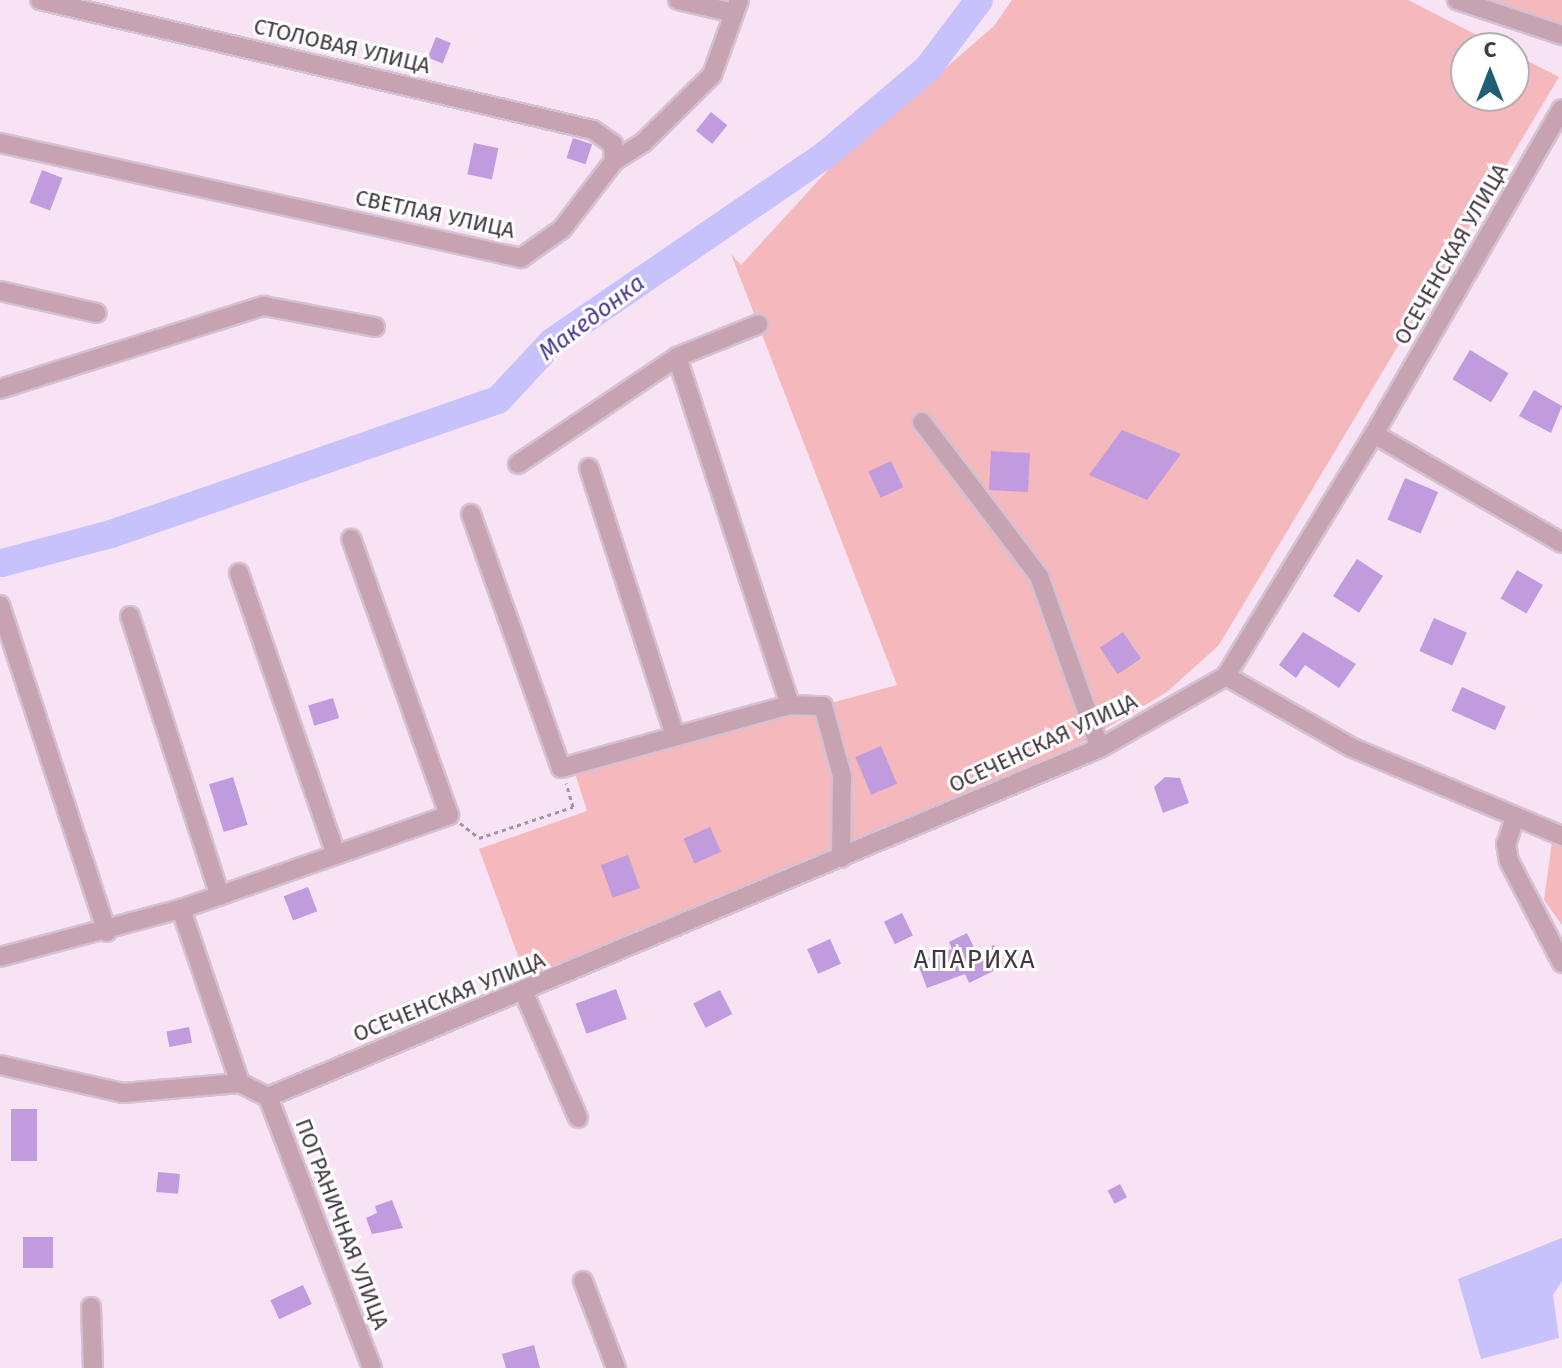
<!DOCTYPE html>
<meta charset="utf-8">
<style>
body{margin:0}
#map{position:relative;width:1562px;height:1368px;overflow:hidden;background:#f8e3f5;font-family:"Fira Sans",sans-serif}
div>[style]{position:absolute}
.green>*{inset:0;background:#f5b8bd}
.water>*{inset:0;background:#c7c2fc}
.river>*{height:28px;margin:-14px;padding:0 14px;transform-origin:14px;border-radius:14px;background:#c7c2fc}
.building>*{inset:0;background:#c09bdd;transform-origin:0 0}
.path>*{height:3px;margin-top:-1.5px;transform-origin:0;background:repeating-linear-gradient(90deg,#a495a2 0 4px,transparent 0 8px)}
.roads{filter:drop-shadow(2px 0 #d4c1d1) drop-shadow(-2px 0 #d4c1d1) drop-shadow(0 2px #d4c1d1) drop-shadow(0 -2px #d4c1d1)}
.minor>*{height:18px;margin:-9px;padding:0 9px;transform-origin:9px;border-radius:9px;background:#c7a3b2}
span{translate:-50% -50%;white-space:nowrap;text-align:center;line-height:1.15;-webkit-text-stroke:6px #fff;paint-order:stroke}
.street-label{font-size:22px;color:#423a41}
.water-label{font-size:24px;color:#4c3b8e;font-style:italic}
.quarter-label{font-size:26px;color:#423a41;letter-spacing:2px}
.north{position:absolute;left:1450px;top:32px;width:80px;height:80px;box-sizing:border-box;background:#fff;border:2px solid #b3b0b3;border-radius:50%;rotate:0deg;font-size:22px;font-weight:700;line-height:32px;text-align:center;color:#423a41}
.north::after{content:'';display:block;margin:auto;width:28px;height:36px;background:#215f75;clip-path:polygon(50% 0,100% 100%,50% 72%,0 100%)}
</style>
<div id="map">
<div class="green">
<div style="clip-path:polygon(1012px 0,1408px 0,1502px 48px,1466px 48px,1466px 96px,1514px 96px,1514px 54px,1559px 77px,1219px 645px,1167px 692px,1081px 743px,528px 983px,479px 849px,587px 811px,575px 773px,897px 685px,731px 254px,741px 265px,829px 169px,994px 26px)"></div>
<div style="clip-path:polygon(1483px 0,1562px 0,1562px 28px)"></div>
<div style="clip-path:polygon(1552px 842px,1562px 846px,1562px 925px,1544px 900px)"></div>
</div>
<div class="water">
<div style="clip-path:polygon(1562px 1238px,1562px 1281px,1553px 1295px,1559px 1338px,1481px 1359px,1458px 1279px)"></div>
</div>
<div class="river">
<div style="left:2px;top:563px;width:113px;rotate:-14.9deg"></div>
<div style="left:111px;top:534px;width:410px;rotate:-19.1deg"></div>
<div style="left:498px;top:400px;width:79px;rotate:-47deg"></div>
<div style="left:552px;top:342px;width:330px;rotate:-34.4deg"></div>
<div style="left:824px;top:156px;width:136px;rotate:-40.2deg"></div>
<div style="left:928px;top:68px;width:85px;rotate:-53.1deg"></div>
</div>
<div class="building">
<div style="left:436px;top:37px;width:16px;height:22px;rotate:22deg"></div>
<div style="left:711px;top:112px;width:21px;height:24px;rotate:39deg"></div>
<div style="left:573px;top:138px;width:20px;height:21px;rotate:18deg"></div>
<div style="left:474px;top:143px;width:25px;height:32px;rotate:12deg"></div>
<div style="left:42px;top:170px;width:22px;height:35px;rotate:21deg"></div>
<div style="left:1470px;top:350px;width:45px;height:34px;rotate:31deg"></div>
<div style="clip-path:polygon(1534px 390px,1562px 406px,1551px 433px,1519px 416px)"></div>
<div style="clip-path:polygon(1122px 430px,1181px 454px,1147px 500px,1089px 475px)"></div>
<div style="left:991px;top:451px;width:39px;height:39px;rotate:3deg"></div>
<div style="left:891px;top:461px;width:29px;height:25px;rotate:65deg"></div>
<div style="left:1405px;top:478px;width:36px;height:45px;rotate:23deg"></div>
<div style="left:1357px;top:559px;width:31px;height:44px;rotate:33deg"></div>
<div style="left:1517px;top:570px;width:30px;height:33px;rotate:30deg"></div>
<div style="left:1434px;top:618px;width:36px;height:36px;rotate:24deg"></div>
<div style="left:1123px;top:632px;width:32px;height:28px;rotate:56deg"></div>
<div style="clip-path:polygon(1303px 632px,1356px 664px,1339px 688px,1305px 665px,1296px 678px,1279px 665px)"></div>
<div style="left:1462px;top:687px;width:48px;height:26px;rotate:24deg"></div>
<div style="left:333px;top:698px;width:21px;height:26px;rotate:73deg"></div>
<div style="left:881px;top:746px;width:41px;height:28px;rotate:67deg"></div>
<div style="left:233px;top:777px;width:50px;height:25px;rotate:73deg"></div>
<div style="clip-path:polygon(1165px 777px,1180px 778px,1189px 803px,1163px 813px,1154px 787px)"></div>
<div style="left:710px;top:827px;width:27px;height:29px;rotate:66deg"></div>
<div style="left:628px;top:855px;width:35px;height:29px;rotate:70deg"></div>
<div style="left:308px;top:887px;width:26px;height:26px;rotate:69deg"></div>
<div style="left:902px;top:913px;width:25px;height:20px;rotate:64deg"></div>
<div style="clip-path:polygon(967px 933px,977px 954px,994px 945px,1004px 966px,969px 983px,965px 974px,927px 988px,917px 962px,952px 949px,949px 942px)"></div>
<div style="left:830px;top:939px;width:27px;height:25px;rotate:66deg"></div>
<div style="left:616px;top:989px;width:32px;height:43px;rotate:70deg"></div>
<div style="left:720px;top:990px;width:27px;height:30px;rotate:63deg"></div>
<div style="left:189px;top:1027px;width:16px;height:23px;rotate:79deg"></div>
<div style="left:37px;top:1109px;width:52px;height:26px;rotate:90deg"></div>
<div style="left:158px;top:1172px;width:22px;height:20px;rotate:5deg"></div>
<div style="left:1120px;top:1184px;width:15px;height:14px;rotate:62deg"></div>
<div style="clip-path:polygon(392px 1200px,403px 1228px,372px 1234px,366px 1218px,377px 1213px,375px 1206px)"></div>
<div style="left:53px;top:1237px;width:31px;height:30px;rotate:90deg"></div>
<div style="left:303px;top:1285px;width:21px;height:36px;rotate:65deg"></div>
<div style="clip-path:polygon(534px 1345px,540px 1368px,506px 1368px,502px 1354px)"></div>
</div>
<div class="path">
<div style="left:460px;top:823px;width:24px;rotate:38deg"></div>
<div style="left:479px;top:838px;width:99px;rotate:-18.3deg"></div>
<div style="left:573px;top:807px;width:25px;rotate:-106deg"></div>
</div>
<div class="roads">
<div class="minor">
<div style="left:40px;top:0;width:568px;rotate:13.23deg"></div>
<div style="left:593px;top:130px;width:24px;rotate:35deg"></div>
<div style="left:613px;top:144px;width:17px;rotate:87deg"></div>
<div style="left:678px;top:0;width:57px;rotate:13.1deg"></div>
<div style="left:1457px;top:0;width:111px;rotate:18.4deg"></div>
<div style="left:0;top:143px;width:534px;rotate:12.45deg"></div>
<div style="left:521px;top:258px;width:50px;rotate:-35.3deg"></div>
<div style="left:562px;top:229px;width:86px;rotate:-52.6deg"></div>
<div style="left:614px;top:161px;width:34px;rotate:-32deg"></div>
<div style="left:643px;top:143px;width:97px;rotate:-44.6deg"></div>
<div style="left:712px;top:75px;width:80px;rotate:-70.2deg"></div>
<div style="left:0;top:291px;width:99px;rotate:12.8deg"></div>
<div style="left:677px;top:357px;width:366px;rotate:72deg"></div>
<div style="left:0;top:389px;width:277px;rotate:-17.5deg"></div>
<div style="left:264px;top:306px;width:113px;rotate:10.7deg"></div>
<div style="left:922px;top:422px;width:193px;rotate:52.8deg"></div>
<div style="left:1039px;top:576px;width:182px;rotate:70.5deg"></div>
<div style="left:1374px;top:434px;width:217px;rotate:30.1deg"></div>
<div style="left:518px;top:464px;width:192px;rotate:-33.9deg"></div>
<div style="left:677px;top:357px;width:88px;rotate:-21.9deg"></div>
<div style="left:589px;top:468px;width:281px;rotate:72.2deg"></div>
<div style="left:471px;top:514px;width:269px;rotate:70.5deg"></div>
<div style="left:561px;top:768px;width:238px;rotate:-15.4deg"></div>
<div style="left:790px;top:705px;width:33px;rotate:2deg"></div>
<div style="left:823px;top:706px;width:73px;rotate:74.8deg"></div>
<div style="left:842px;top:776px;width:82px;rotate:90.7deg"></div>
<div style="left:239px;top:573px;width:298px;rotate:71deg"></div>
<div style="left:0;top:605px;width:344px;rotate:71.9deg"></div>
<div style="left:130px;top:616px;width:294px;rotate:72.2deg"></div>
<div style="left:1226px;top:676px;width:146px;rotate:29.6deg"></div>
<div style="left:1353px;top:748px;width:227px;rotate:22.8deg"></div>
<div style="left:1515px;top:817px;width:28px;rotate:108deg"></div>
<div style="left:1506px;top:844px;width:17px;rotate:80deg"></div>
<div style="left:1509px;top:861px;width:115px;rotate:62.5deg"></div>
<div style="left:181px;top:909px;width:184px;rotate:71.3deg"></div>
<div style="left:0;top:957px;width:187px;rotate:-14.9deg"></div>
<div style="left:181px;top:909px;width:284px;rotate:-19.3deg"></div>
<div style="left:449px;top:815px;width:293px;rotate:-109.5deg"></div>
<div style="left:524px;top:993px;width:136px;rotate:66.6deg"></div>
<div style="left:0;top:1065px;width:126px;rotate:12.8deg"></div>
<div style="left:123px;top:1093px;width:117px;rotate:-4.9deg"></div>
<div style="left:240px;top:1083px;width:31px;rotate:27deg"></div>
<div style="left:268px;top:1097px;width:902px;rotate:-22.76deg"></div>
<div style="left:1100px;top:748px;width:145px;rotate:-29.7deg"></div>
<div style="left:1226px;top:676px;width:284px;rotate:-58.6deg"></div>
<div style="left:1374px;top:434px;width:375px;rotate:-60deg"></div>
<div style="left:268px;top:1097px;width:290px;rotate:69deg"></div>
<div style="left:583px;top:1281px;width:93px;rotate:69.2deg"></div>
<div style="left:91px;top:1307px;width:61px;rotate:88.1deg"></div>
</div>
</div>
<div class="street-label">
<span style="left:342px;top:46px;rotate:13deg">СТОЛОВАЯ УЛИЦА</span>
<span style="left:435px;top:214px;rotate:12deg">СВЕТЛАЯ УЛИЦА</span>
<span style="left:1451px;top:254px;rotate:-60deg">ОСЕЧЕНСКАЯ УЛИЦА</span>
<span style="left:1043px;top:743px;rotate:-25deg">ОСЕЧЕНСКАЯ УЛИЦА</span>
<span style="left:449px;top:997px;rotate:-22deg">ОСЕЧЕНСКАЯ УЛИЦА</span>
<span style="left:342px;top:1224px;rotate:69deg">ПОГРАНИЧНАЯ УЛИЦА</span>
</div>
<div class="water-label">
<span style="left:592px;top:318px;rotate:-37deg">Македонка</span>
</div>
<div class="quarter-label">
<span style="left:975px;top:960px">АПАРИХА</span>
</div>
<div class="north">С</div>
</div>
